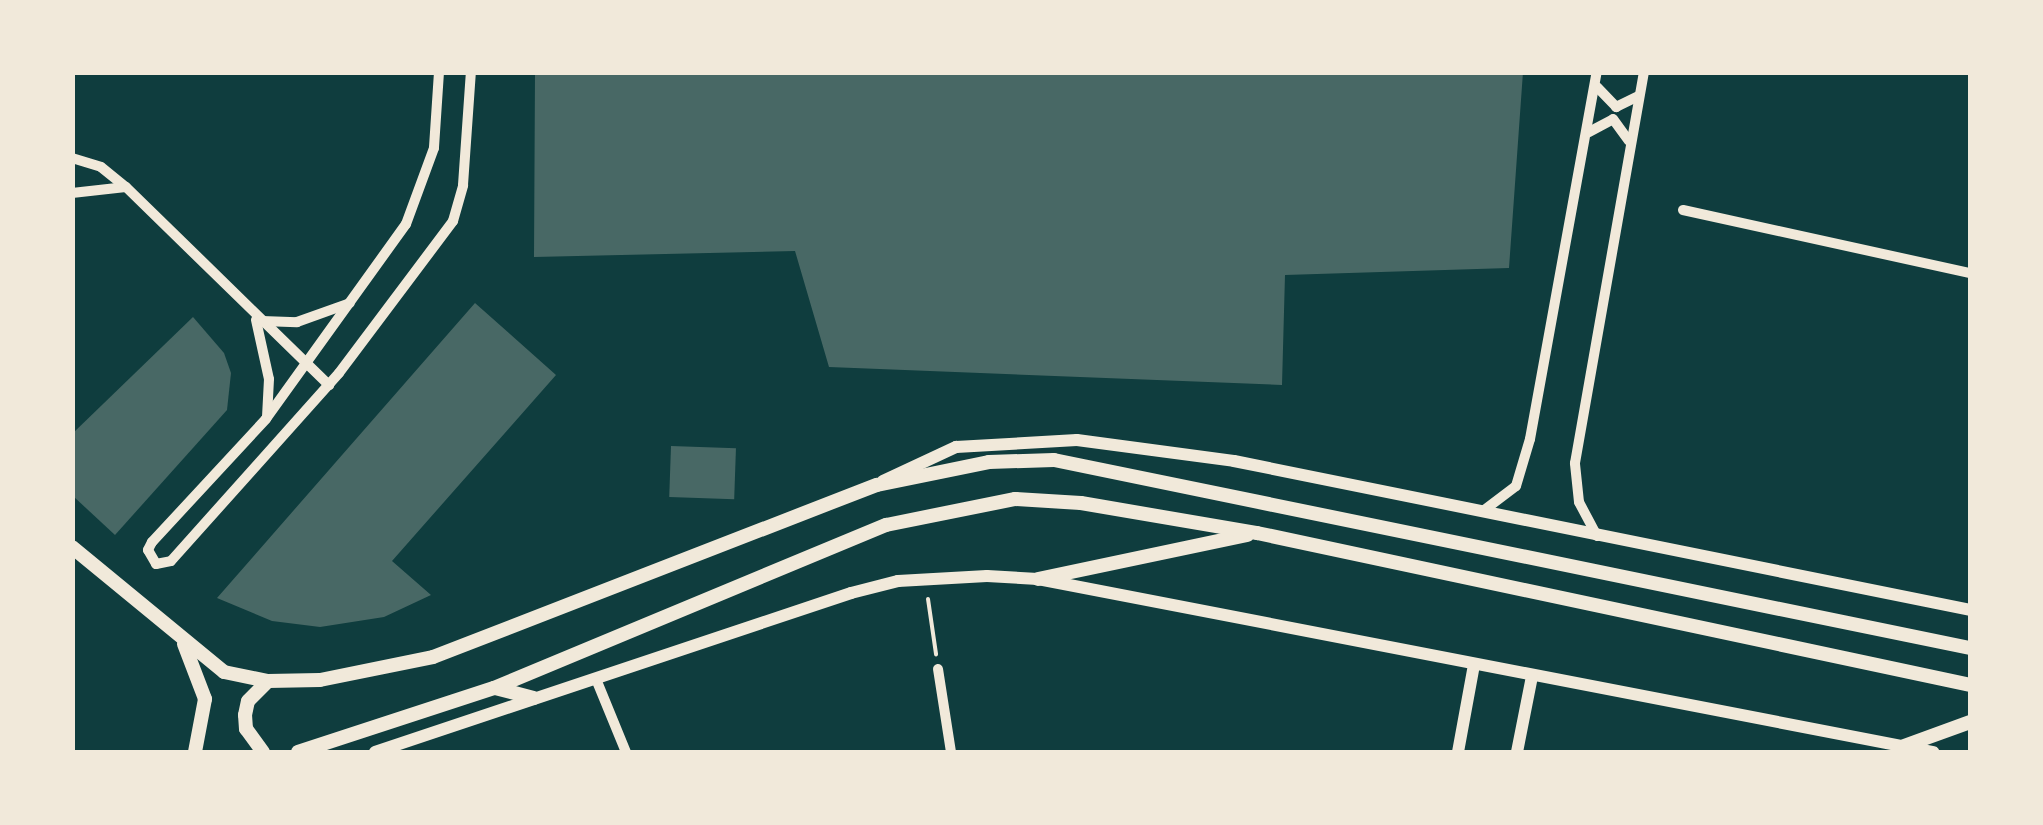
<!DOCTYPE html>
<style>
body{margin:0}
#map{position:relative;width:2043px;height:825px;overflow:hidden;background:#0f3d3e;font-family:"Roboto Condensed",sans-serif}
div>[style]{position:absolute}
.building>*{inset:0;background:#486865;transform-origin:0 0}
.path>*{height:4px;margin:-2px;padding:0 2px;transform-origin:2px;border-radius:2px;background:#f1e9da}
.minor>*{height:10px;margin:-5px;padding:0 5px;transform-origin:5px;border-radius:5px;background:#f1e9da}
.tertiary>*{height:12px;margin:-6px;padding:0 6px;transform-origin:6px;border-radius:6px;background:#f1e9da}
.secondary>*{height:14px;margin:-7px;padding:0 7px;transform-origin:7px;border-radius:7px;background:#f1e9da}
span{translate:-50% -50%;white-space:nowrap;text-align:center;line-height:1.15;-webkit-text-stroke:8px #f1e9da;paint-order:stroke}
.frame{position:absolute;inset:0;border:75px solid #f1e9da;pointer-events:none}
</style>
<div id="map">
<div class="building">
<div style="clip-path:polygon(535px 72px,1523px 72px,1509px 268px,1285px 275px,1282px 385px,829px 367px,795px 251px,534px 257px)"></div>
<div style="clip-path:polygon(475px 303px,556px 375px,392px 561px,431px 595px,384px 617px,320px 627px,272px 621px,217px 598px)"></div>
<div style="clip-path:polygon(193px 317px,224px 353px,231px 373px,227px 410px,115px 535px,73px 496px,72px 434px)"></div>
<div style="left:671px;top:446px;width:65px;height:51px;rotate:2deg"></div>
</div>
<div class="path">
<div style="left:928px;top:599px;width:56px;rotate:81.7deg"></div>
</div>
<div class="minor">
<div style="left:439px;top:72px;width:76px;rotate:93.8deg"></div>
<div style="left:434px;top:148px;width:81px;rotate:110.2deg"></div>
<div style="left:406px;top:224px;width:240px;rotate:125.7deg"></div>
<div style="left:266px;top:419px;width:168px;rotate:132.8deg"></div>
<div style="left:152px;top:542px;width:9px;rotate:117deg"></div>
<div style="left:148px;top:550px;width:16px;rotate:60deg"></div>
<div style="left:156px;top:564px;width:15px;rotate:-11deg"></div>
<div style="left:171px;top:561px;width:252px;rotate:-48.2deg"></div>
<div style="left:339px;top:373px;width:190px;rotate:-53.1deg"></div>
<div style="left:453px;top:221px;width:37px;rotate:-74deg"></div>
<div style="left:463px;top:185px;width:113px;rotate:-86deg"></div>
<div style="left:1597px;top:87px;width:28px;rotate:46deg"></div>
<div style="left:1616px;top:107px;width:25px;rotate:-26deg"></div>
<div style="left:1589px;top:132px;width:27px;rotate:-28deg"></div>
<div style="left:1613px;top:119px;width:27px;rotate:54deg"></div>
<div style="left:72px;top:158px;width:30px;rotate:17deg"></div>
<div style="left:101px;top:167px;width:32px;rotate:39deg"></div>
<div style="left:126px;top:187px;width:284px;rotate:44.3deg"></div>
<div style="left:72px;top:193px;width:54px;rotate:-6.3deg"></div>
<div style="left:1683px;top:210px;width:294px;rotate:12.4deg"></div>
<div style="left:256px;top:320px;width:60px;rotate:77.6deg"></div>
<div style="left:269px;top:379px;width:38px;rotate:93deg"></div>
<div style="left:262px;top:321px;width:35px;rotate:2deg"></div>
<div style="left:297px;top:322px;width:56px;rotate:-19.7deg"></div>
<div style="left:1483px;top:511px;width:41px;rotate:-37.1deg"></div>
<div style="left:1516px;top:486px;width:49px;rotate:-73.4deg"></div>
<div style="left:1530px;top:439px;width:373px;rotate:-79.7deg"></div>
<div style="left:1597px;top:536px;width:38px;rotate:-118deg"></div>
<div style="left:1579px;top:502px;width:39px;rotate:-96deg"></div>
<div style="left:1575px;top:463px;width:397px;rotate:-80deg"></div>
<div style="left:938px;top:669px;width:84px;rotate:81.1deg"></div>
<div style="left:596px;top:679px;width:79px;rotate:67.7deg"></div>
</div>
<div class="tertiary">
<div style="left:883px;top:481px;width:81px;rotate:-25deg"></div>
<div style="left:956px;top:447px;width:121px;rotate:-3.3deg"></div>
<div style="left:1077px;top:440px;width:158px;rotate:7.6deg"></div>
<div style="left:1234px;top:461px;width:751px;rotate:11.44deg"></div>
<div style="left:375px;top:752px;width:502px;rotate:-18.47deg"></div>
<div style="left:851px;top:593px;width:49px;rotate:-14.3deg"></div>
<div style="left:898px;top:581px;width:89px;rotate:-3.2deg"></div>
<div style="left:987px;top:576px;width:51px;rotate:3.4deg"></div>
<div style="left:1038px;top:579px;width:912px;rotate:10.94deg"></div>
<div style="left:1458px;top:752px;width:88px;rotate:-79.6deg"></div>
<div style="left:1517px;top:752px;width:77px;rotate:-78.8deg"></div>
</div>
<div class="secondary">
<div style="left:72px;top:547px;width:197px;rotate:39.4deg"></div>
<div style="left:224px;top:672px;width:45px;rotate:11.6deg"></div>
<div style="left:268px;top:681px;width:52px;rotate:-1.1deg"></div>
<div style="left:320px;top:680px;width:115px;rotate:-11.5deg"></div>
<div style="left:433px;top:657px;width:476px;rotate:-21.2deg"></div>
<div style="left:877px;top:485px;width:114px;rotate:-11.6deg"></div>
<div style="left:989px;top:462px;width:65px;rotate:-1.8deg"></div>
<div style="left:1054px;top:460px;width:935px;rotate:11.6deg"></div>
<div style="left:1038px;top:579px;width:214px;rotate:-11.9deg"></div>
<div style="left:184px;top:644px;width:59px;rotate:69.1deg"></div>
<div style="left:205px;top:699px;width:54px;rotate:100.7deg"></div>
<div style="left:495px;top:688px;width:40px;rotate:14.4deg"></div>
<div style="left:1904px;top:746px;width:70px;rotate:-20deg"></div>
<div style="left:263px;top:752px;width:29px;rotate:-126deg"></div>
<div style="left:246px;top:729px;width:14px;rotate:-94deg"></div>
<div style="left:245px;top:715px;width:14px;rotate:-78deg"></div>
<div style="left:248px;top:701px;width:28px;rotate:-45deg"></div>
<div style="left:298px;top:752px;width:206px;rotate:-18.1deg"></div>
<div style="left:494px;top:688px;width:425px;rotate:-22.6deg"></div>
<div style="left:886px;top:525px;width:132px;rotate:-11.4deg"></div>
<div style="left:1015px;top:499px;width:66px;rotate:3.5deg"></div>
<div style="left:1081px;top:503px;width:179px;rotate:9.7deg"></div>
<div style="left:1257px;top:533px;width:729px;rotate:12.03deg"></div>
</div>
<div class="frame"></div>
</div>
